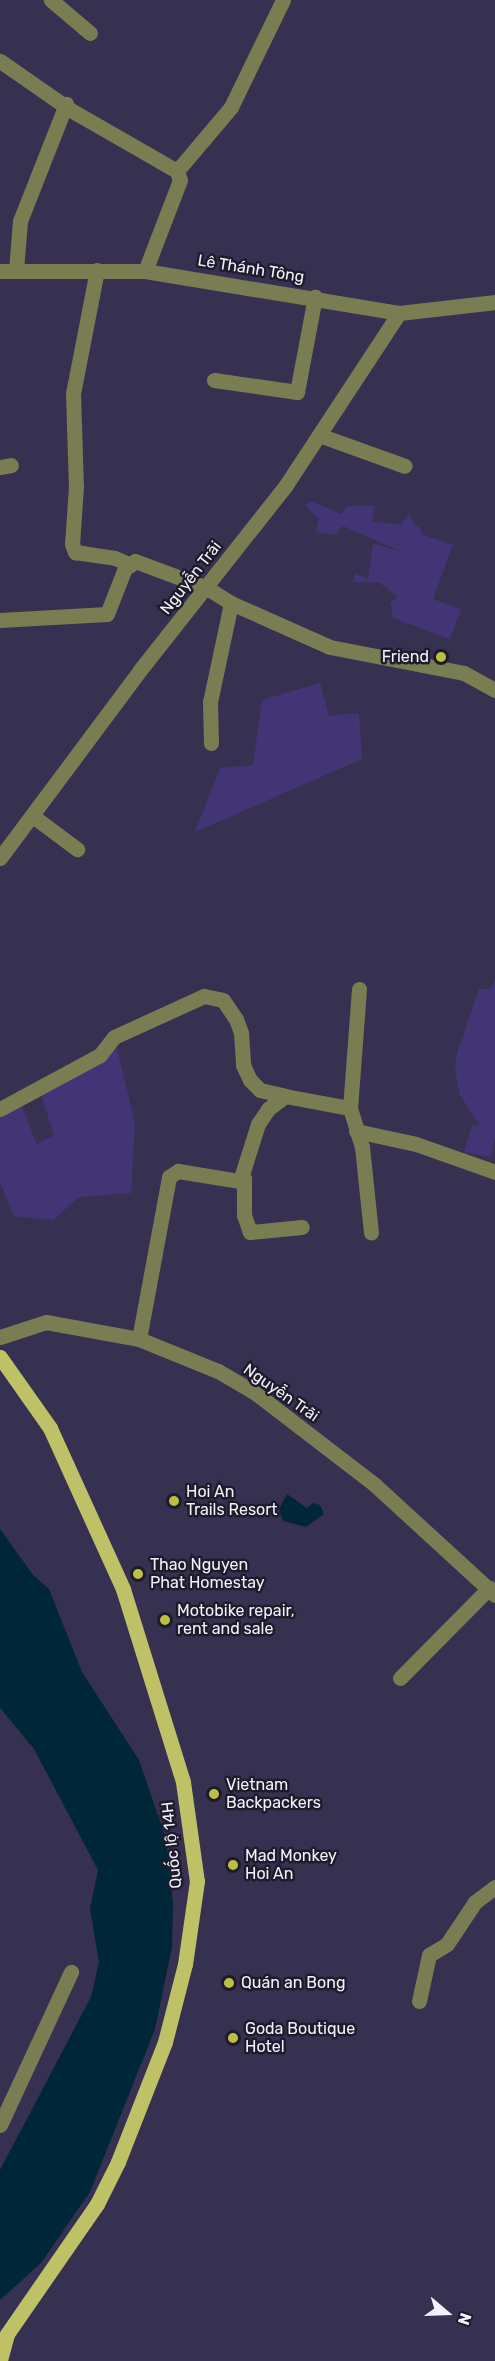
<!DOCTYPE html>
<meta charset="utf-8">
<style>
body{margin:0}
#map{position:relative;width:495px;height:2361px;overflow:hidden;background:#373151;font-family:Rubik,sans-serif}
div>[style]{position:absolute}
.green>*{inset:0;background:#433476}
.water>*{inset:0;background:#002738}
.minor>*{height:15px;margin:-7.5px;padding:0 7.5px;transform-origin:7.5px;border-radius:7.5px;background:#7a7d52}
.major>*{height:15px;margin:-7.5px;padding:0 7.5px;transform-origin:7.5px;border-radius:7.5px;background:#bec166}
.dots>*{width:16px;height:16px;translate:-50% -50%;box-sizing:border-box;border:3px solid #1e1c2a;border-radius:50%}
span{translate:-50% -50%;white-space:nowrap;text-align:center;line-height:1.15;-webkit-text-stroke:5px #1e1c2a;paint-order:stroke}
.street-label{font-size:16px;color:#f2f1fd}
.poi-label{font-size:16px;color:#f2f1fd}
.right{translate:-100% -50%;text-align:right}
.left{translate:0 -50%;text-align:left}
.north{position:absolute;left:417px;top:2283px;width:60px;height:60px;-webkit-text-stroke:4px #1e1c2a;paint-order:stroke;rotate:109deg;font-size:16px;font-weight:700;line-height:24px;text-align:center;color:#f2f1fd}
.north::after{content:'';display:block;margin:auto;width:21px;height:27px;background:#f2f1fd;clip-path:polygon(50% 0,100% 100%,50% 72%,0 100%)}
</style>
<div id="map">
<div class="green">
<div style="clip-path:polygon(312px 501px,340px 514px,348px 506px,375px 506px,372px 521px,400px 525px,409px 514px,416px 526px,422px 529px,421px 534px,453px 545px,433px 599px,461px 609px,450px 639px,393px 618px,390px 603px,398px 597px,380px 583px,353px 582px,355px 573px,368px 579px,373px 544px,400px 551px,343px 526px,334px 535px,316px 531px,319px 519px,305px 505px)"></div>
<div style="clip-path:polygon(320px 683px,329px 716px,359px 713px,362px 759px,195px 832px,220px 768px,253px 765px,262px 700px)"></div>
<div style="clip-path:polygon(495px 980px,495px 1138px,491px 1157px,464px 1152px,472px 1125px,480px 1126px,460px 1095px,455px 1070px,457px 1053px,479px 989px,490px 989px)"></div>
<div style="clip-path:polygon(114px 1037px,135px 1123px,131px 1193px,79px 1197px,53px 1220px,14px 1216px,0 1182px,0 1109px,18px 1096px,37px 1145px,54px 1135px,38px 1085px)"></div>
</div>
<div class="water">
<div style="clip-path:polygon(287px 1494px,307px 1508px,313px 1503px,320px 1505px,324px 1514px,306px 1527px,283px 1521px,279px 1509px)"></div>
<div style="clip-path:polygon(0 1529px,34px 1576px,49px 1589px,82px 1672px,139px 1760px,166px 1839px,173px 1903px,172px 1947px,155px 2029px,90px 2192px,41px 2263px,0 2300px,0 2170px,91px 1997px,99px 1962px,90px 1909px,98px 1870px,34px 1749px,0 1708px)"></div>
</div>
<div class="minor">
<div style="left:51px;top:0;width:51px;rotate:40.2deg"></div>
<div style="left:0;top:61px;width:84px;rotate:34.8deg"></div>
<div style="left:69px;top:109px;width:125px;rotate:29.9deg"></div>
<div style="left:177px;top:171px;width:9px;rotate:72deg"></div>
<div style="left:180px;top:180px;width:97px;rotate:111deg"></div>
<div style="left:177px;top:171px;width:84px;rotate:-49.8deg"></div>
<div style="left:231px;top:107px;width:119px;rotate:-64.1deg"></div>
<div style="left:16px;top:270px;width:49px;rotate:-85.3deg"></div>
<div style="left:20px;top:221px;width:126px;rotate:-68.5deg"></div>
<div style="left:97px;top:270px;width:125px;rotate:101deg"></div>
<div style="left:73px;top:393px;width:93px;rotate:88.2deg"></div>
<div style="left:76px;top:486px;width:58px;rotate:93.9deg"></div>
<div style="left:72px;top:544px;width:9px;rotate:69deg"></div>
<div style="left:75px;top:552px;width:40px;rotate:8.5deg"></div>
<div style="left:115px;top:558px;width:17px;rotate:24deg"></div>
<div style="left:0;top:271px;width:145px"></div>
<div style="left:145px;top:271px;width:257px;rotate:9.4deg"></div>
<div style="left:399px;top:313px;width:97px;rotate:-6.5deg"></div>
<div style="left:214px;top:380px;width:84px;rotate:8.2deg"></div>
<div style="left:297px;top:392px;width:97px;rotate:-79.3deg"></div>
<div style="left:319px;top:435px;width:91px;rotate:19.8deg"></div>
<div style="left:0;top:467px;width:11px;rotate:-10deg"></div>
<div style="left:0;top:620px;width:107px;rotate:-3.2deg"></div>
<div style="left:107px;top:614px;width:49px;rotate:-68.6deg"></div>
<div style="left:125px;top:568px;width:12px;rotate:-35deg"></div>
<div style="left:135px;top:561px;width:77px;rotate:20.6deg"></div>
<div style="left:207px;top:588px;width:28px;rotate:32deg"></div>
<div style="left:231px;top:603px;width:108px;rotate:24deg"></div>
<div style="left:330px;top:647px;width:136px;rotate:11deg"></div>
<div style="left:464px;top:673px;width:35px;rotate:29deg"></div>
<div style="left:211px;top:743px;width:41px;rotate:-91.4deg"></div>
<div style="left:210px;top:702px;width:101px;rotate:-78deg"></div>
<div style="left:34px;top:817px;width:54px;rotate:36.7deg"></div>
<div style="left:0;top:858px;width:234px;rotate:-53.3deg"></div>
<div style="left:140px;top:670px;width:236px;rotate:-51.7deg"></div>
<div style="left:286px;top:485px;width:206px;rotate:-56.7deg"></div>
<div style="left:359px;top:989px;width:119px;rotate:94.3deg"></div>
<div style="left:350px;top:1108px;width:41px;rotate:72.9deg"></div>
<div style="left:362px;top:1147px;width:86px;rotate:84deg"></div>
<div style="left:0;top:1109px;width:114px;rotate:-28.4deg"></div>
<div style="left:100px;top:1055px;width:23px;rotate:-52deg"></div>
<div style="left:114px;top:1037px;width:99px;rotate:-24.5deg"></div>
<div style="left:204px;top:996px;width:19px;rotate:12deg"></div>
<div style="left:223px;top:1000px;width:23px;rotate:56deg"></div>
<div style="left:236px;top:1019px;width:15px;rotate:70deg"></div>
<div style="left:241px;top:1033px;width:32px;rotate:86deg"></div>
<div style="left:243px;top:1065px;width:17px;rotate:65deg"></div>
<div style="left:250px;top:1080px;width:14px;rotate:45deg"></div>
<div style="left:260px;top:1090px;width:26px;rotate:13deg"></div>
<div style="left:356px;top:1131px;width:61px;rotate:12.2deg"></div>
<div style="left:416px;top:1144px;width:84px;rotate:19.5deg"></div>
<div style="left:244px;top:1178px;width:37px;rotate:90deg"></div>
<div style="left:244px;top:1215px;width:18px;rotate:71deg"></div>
<div style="left:250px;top:1232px;width:52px;rotate:-5.5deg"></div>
<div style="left:0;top:1337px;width:48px;rotate:-18.1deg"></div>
<div style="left:46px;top:1322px;width:95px;rotate:10.4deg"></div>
<div style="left:139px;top:1339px;width:85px;rotate:22.1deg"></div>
<div style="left:218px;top:1371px;width:42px;rotate:30.3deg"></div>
<div style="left:254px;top:1392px;width:153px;rotate:37.5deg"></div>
<div style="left:375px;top:1485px;width:163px;rotate:42.5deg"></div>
<div style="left:139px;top:1339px;width:165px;rotate:-79.5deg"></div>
<div style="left:169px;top:1177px;width:11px;rotate:-34deg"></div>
<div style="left:178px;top:1171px;width:63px;rotate:9.2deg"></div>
<div style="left:240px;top:1181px;width:60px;rotate:-72.5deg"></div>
<div style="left:258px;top:1124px;width:18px;rotate:-56deg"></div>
<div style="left:268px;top:1109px;width:21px;rotate:-37deg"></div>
<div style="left:285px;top:1096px;width:66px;rotate:10.5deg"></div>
<div style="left:400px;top:1678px;width:127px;rotate:-45.3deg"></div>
<div style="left:419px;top:2001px;width:47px;rotate:-77.7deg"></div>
<div style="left:429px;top:1955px;width:21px;rotate:-31deg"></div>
<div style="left:447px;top:1944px;width:50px;rotate:-56.3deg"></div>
<div style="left:475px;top:1902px;width:25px;rotate:-37deg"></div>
<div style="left:0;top:2125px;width:169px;rotate:-65.1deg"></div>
</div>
<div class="major">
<div style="left:0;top:1357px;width:87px;rotate:54.8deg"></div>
<div style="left:50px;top:1428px;width:177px;rotate:65.6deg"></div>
<div style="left:123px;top:1589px;width:202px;rotate:72.7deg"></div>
<div style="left:183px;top:1782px;width:100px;rotate:82deg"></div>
<div style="left:197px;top:1881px;width:84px;rotate:98.2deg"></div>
<div style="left:185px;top:1964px;width:81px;rotate:104.4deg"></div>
<div style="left:165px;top:2042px;width:129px;rotate:111.4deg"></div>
<div style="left:118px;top:2162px;width:47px;rotate:116.6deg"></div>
<div style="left:97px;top:2204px;width:158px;rotate:124.7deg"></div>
<div style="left:7px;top:2334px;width:28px;rotate:105deg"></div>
</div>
<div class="dots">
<div style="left:441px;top:657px;background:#bcbf43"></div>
<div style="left:174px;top:1501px;background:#bcbf43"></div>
<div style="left:138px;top:1574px;background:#bcbf43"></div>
<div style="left:165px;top:1620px;background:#bcbf43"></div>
<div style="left:214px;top:1794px;background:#bcbf43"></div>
<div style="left:233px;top:1865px;background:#bcbf43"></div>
<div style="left:229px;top:1983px;background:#bcbf43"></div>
<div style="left:233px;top:2038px;background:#bcbf43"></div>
</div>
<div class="street-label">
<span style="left:251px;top:269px;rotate:9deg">Lê Thánh Tông</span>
<span style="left:191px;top:578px;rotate:-52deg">Nguyễn Trãi</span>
<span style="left:281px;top:1393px;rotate:35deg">Nguyễn Trãi</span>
<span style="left:172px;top:1845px;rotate:-96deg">Quốc lộ 14H</span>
</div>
<div class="poi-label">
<span class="right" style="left:429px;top:657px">Friend</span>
<span class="left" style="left:186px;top:1501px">Hoi An<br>Trails Resort</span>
<span class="left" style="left:150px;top:1574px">Thao Nguyen<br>Phat Homestay</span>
<span class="left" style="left:177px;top:1620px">Motobike repair,<br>rent and sale</span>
<span class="left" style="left:226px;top:1794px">Vietnam<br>Backpackers</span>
<span class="left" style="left:245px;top:1865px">Mad Monkey<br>Hoi An</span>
<span class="left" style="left:241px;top:1983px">Quán an Bong</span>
<span class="left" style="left:245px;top:2038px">Goda Boutique<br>Hotel</span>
</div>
<div class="north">N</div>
</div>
